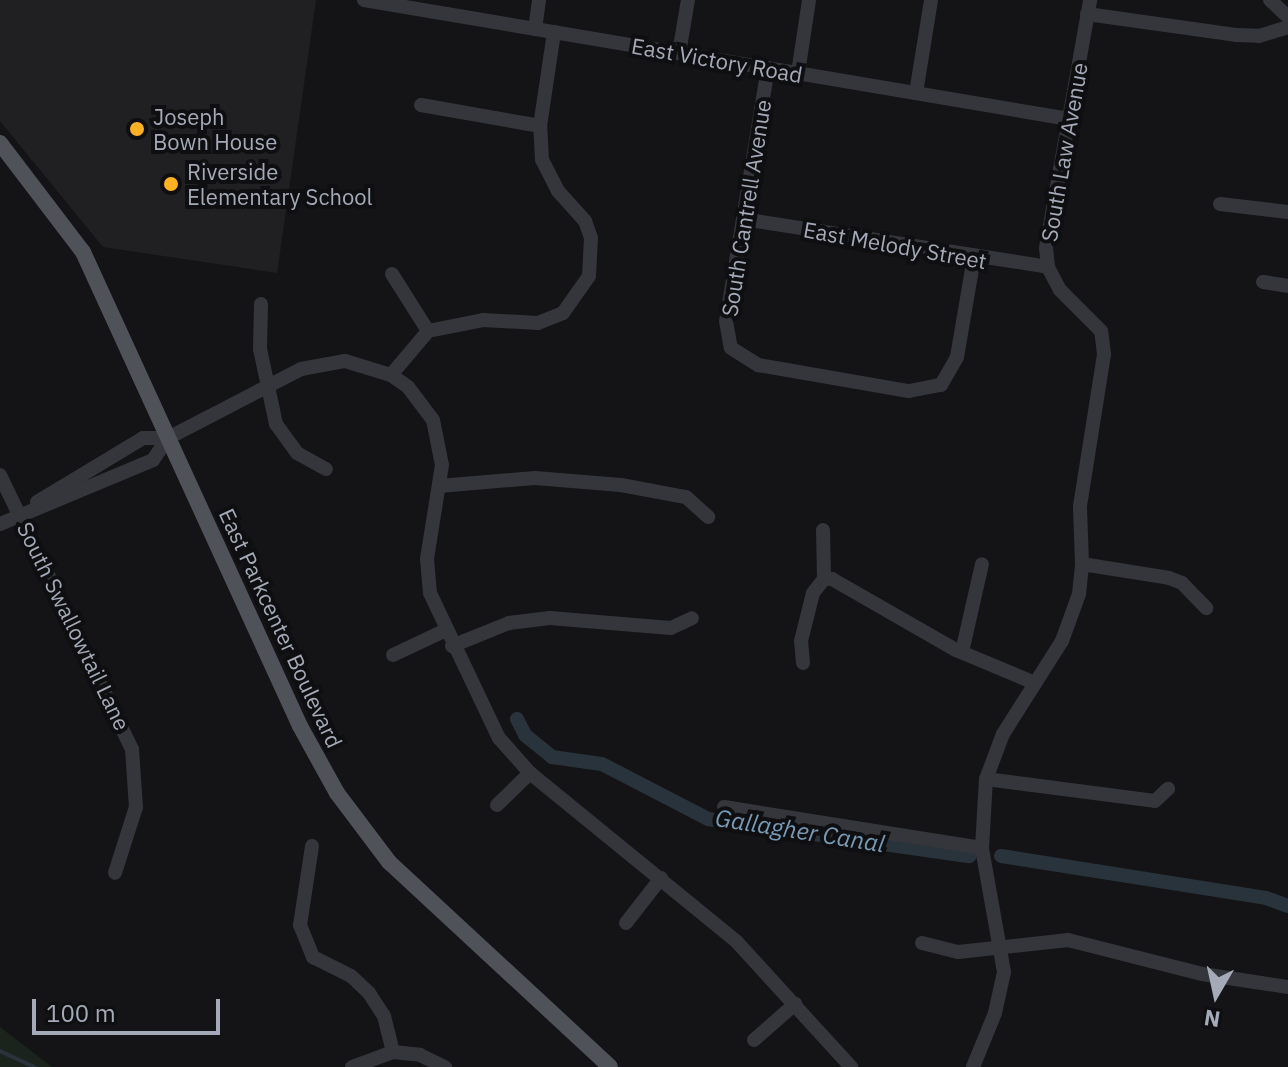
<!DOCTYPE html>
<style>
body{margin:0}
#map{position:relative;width:1288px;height:1067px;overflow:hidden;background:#141416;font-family:"IBM Plex Sans",sans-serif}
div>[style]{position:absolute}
.built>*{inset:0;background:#202023}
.green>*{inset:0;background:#1b241c}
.stream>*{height:4px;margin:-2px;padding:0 2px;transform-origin:2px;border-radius:2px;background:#29333b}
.canal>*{height:14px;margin:-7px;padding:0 7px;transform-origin:7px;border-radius:7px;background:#29333b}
.minor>*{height:14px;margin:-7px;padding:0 7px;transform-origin:7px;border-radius:7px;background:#34363b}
.major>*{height:16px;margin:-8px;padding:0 8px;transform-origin:8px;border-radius:8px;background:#50525a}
.dots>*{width:22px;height:22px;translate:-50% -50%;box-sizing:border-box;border:4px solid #0f0f11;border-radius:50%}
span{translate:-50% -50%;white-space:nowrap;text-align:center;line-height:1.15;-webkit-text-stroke:8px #0f0f11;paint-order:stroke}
.street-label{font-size:22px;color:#a4aab8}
.poi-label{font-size:22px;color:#a4aab8}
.left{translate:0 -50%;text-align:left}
.water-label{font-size:24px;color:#779ab6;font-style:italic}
.north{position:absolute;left:1176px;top:955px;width:80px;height:80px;-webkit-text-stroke:6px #0f0f11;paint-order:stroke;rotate:189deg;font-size:22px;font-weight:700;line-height:32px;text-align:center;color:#a4aab8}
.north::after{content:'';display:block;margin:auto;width:28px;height:36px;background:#a4aab8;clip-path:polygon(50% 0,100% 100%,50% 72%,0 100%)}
.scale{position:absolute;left:32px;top:999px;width:188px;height:36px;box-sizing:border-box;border:4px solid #a4aab8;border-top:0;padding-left:10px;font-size:24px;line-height:28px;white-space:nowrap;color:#a4aab8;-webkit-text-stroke:6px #0f0f11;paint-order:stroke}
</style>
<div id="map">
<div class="built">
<div style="clip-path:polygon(0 0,316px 0,277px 273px,103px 247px,0 121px)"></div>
</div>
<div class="green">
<div style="clip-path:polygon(0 1027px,52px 1067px,0 1067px)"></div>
</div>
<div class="stream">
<div style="left:0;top:1051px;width:38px;rotate:25deg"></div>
</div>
<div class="canal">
<div style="left:517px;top:719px;width:18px;rotate:63deg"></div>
<div style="left:525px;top:735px;width:35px;rotate:39deg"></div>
<div style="left:552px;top:757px;width:50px;rotate:8deg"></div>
<div style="left:602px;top:764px;width:119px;rotate:27.4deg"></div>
<div style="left:708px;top:819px;width:264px;rotate:8.1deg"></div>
<div style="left:1001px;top:856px;width:268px;rotate:9deg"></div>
<div style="left:1266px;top:898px;width:23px;rotate:20deg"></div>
</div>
<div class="minor">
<div style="left:364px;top:0;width:715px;rotate:9.58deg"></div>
<div style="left:1270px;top:0;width:25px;rotate:43deg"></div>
<div style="left:1087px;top:14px;width:150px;rotate:8deg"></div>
<div style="left:1236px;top:35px;width:23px;rotate:2deg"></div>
<div style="left:1259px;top:36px;width:30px;rotate:-17deg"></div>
<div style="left:535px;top:29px;width:29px;rotate:-82deg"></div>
<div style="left:679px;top:53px;width:54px;rotate:-80.4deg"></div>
<div style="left:768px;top:68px;width:256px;rotate:99.4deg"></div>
<div style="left:726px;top:321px;width:27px;rotate:80deg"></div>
<div style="left:731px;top:348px;width:32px;rotate:32deg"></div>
<div style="left:758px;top:365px;width:153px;rotate:9.8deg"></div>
<div style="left:909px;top:391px;width:33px;rotate:-11deg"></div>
<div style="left:941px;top:385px;width:32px;rotate:-60deg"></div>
<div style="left:957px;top:357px;width:100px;rotate:-80.3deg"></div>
<div style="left:798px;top:73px;width:74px;rotate:-81.4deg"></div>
<div style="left:916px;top:93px;width:94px;rotate:-80.8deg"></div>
<div style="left:421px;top:105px;width:121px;rotate:10deg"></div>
<div style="left:1220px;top:204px;width:68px;rotate:6.7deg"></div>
<div style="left:743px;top:219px;width:309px;rotate:8.9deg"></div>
<div style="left:392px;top:274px;width:67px;rotate:57.7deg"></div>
<div style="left:1263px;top:282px;width:25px;rotate:9deg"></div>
<div style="left:261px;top:304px;width:45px;rotate:91.3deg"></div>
<div style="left:260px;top:349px;width:77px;rotate:78deg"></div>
<div style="left:276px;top:424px;width:36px;rotate:54deg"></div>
<div style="left:297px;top:453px;width:33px;rotate:29deg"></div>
<div style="left:391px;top:375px;width:57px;rotate:-49.9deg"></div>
<div style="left:428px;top:331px;width:56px;rotate:-11.3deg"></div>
<div style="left:483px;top:320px;width:55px;rotate:3.1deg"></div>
<div style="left:538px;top:323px;width:27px;rotate:-22deg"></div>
<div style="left:563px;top:313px;width:45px;rotate:-54.9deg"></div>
<div style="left:589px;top:276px;width:38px;rotate:-87deg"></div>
<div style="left:591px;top:238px;width:18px;rotate:-109deg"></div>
<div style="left:585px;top:221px;width:40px;rotate:-132deg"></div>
<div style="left:558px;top:191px;width:35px;rotate:-117deg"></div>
<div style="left:542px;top:160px;width:34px;rotate:-93deg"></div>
<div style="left:540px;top:126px;width:95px;rotate:-81.5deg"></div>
<div style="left:0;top:475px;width:304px;rotate:64.3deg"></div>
<div style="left:132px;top:749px;width:58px;rotate:86.1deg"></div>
<div style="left:136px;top:807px;width:69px;rotate:107.7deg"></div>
<div style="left:439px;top:486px;width:96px;rotate:-4.8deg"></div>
<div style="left:535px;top:478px;width:86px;rotate:4.7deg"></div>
<div style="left:621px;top:485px;width:66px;rotate:10.5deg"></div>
<div style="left:686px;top:497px;width:30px;rotate:42deg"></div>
<div style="left:37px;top:502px;width:124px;rotate:-31.1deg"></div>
<div style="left:143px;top:438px;width:25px"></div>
<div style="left:0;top:524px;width:166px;rotate:-22.7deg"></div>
<div style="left:153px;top:460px;width:27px;rotate:-56deg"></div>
<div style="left:168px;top:438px;width:150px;rotate:-27.4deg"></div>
<div style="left:301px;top:369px;width:45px;rotate:-10.3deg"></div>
<div style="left:345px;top:361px;width:48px;rotate:16.9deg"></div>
<div style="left:391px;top:375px;width:21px;rotate:35deg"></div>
<div style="left:408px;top:387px;width:41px;rotate:52.9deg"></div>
<div style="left:433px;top:420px;width:46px;rotate:78.7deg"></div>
<div style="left:442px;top:465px;width:95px;rotate:99.1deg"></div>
<div style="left:427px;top:559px;width:34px;rotate:85deg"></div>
<div style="left:430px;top:593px;width:161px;rotate:64.6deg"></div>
<div style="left:499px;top:738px;width:47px;rotate:48.5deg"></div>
<div style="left:530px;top:773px;width:266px;rotate:39.2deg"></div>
<div style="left:736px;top:941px;width:171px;rotate:47.6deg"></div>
<div style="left:823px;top:530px;width:49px;rotate:88.8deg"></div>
<div style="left:1082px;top:564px;width:88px;rotate:9.1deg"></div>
<div style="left:1169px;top:578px;width:14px;rotate:21deg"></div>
<div style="left:1182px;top:583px;width:35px;rotate:46deg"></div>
<div style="left:452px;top:646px;width:61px;rotate:-22deg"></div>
<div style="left:509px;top:623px;width:41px;rotate:-7deg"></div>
<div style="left:550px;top:618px;width:121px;rotate:4.7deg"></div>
<div style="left:671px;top:628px;width:23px;rotate:-25deg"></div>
<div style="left:962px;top:652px;width:90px;rotate:-77.2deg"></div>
<div style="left:393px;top:655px;width:56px;rotate:-25.2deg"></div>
<div style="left:803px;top:663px;width:22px;rotate:-95deg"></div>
<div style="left:801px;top:641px;width:49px;rotate:-76deg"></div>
<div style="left:813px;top:593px;width:18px;rotate:-52deg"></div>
<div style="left:824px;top:579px;width:8px"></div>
<div style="left:832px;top:579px;width:143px;rotate:29.8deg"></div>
<div style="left:956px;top:650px;width:86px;rotate:22.7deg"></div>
<div style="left:986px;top:779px;width:170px;rotate:7.4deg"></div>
<div style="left:1155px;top:801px;width:18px;rotate:-43deg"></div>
<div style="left:497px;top:805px;width:46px;rotate:-44.1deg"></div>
<div style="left:724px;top:807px;width:261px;rotate:9deg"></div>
<div style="left:312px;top:846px;width:80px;rotate:98.6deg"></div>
<div style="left:300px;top:925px;width:35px;rotate:68deg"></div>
<div style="left:313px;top:957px;width:42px;rotate:26.6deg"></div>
<div style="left:351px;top:976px;width:25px;rotate:43deg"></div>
<div style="left:369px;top:993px;width:27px;rotate:57deg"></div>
<div style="left:384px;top:1016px;width:37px;rotate:76deg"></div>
<div style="left:393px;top:1052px;width:27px;rotate:6deg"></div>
<div style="left:420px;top:1055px;width:28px;rotate:26deg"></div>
<div style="left:626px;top:923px;width:57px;rotate:-52.1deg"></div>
<div style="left:922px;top:943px;width:37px;rotate:14deg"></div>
<div style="left:958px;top:952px;width:111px;rotate:-6.2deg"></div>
<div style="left:1068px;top:940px;width:138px;rotate:14.2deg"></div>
<div style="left:1202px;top:974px;width:87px;rotate:8.6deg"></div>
<div style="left:754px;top:1040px;width:55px;rotate:-41.3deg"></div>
<div style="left:352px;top:1067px;width:44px;rotate:-20.1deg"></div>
<div style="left:973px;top:1067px;width:58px;rotate:-67.8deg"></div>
<div style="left:995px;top:1013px;width:42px;rotate:-77.6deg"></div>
<div style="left:1004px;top:972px;width:126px;rotate:-100.1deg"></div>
<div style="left:982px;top:848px;width:69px;rotate:-86.7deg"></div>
<div style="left:986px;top:779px;width:48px;rotate:-69.3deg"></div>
<div style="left:1003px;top:734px;width:110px;rotate:-57.6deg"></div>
<div style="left:1062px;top:641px;width:50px;rotate:-70.1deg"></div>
<div style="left:1079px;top:594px;width:30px;rotate:-84deg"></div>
<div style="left:1082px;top:564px;width:58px;rotate:-92deg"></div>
<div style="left:1080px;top:506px;width:154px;rotate:-81deg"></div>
<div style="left:1104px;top:354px;width:23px;rotate:-97deg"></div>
<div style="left:1101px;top:331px;width:58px;rotate:-135deg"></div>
<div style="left:1060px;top:290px;width:26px;rotate:-118deg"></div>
<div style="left:1048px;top:267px;width:19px;rotate:-96deg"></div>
<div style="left:1046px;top:248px;width:252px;rotate:-79.9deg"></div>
</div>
<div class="major">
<div style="left:0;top:143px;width:137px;rotate:52.7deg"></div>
<div style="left:83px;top:252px;width:521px;rotate:65.4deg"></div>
<div style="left:300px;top:726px;width:77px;rotate:61.1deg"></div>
<div style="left:337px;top:793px;width:86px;rotate:53deg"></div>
<div style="left:389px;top:862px;width:301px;rotate:42.8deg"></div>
</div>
<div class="dots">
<div style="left:137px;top:129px;background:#ffb123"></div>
<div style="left:171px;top:184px;background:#ffb123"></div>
</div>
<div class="street-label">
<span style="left:717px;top:60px;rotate:10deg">East Victory Road</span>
<span style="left:1064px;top:152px;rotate:-80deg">South Law Avenue</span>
<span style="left:746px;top:208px;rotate:-81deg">South Cantrell Avenue</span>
<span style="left:895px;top:245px;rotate:10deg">East Melody Street</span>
<span style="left:74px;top:626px;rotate:64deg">South Swallowtail Lane</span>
<span style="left:281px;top:628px;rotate:65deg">East Parkcenter Boulevard</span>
</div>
<div class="poi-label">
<span class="left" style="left:153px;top:129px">Joseph<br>Bown House</span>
<span class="left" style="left:187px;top:184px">Riverside<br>Elementary School</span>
</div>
<div class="water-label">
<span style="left:800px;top:831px;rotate:9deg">Gallagher Canal</span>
</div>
<div class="north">N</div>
<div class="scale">100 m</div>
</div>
